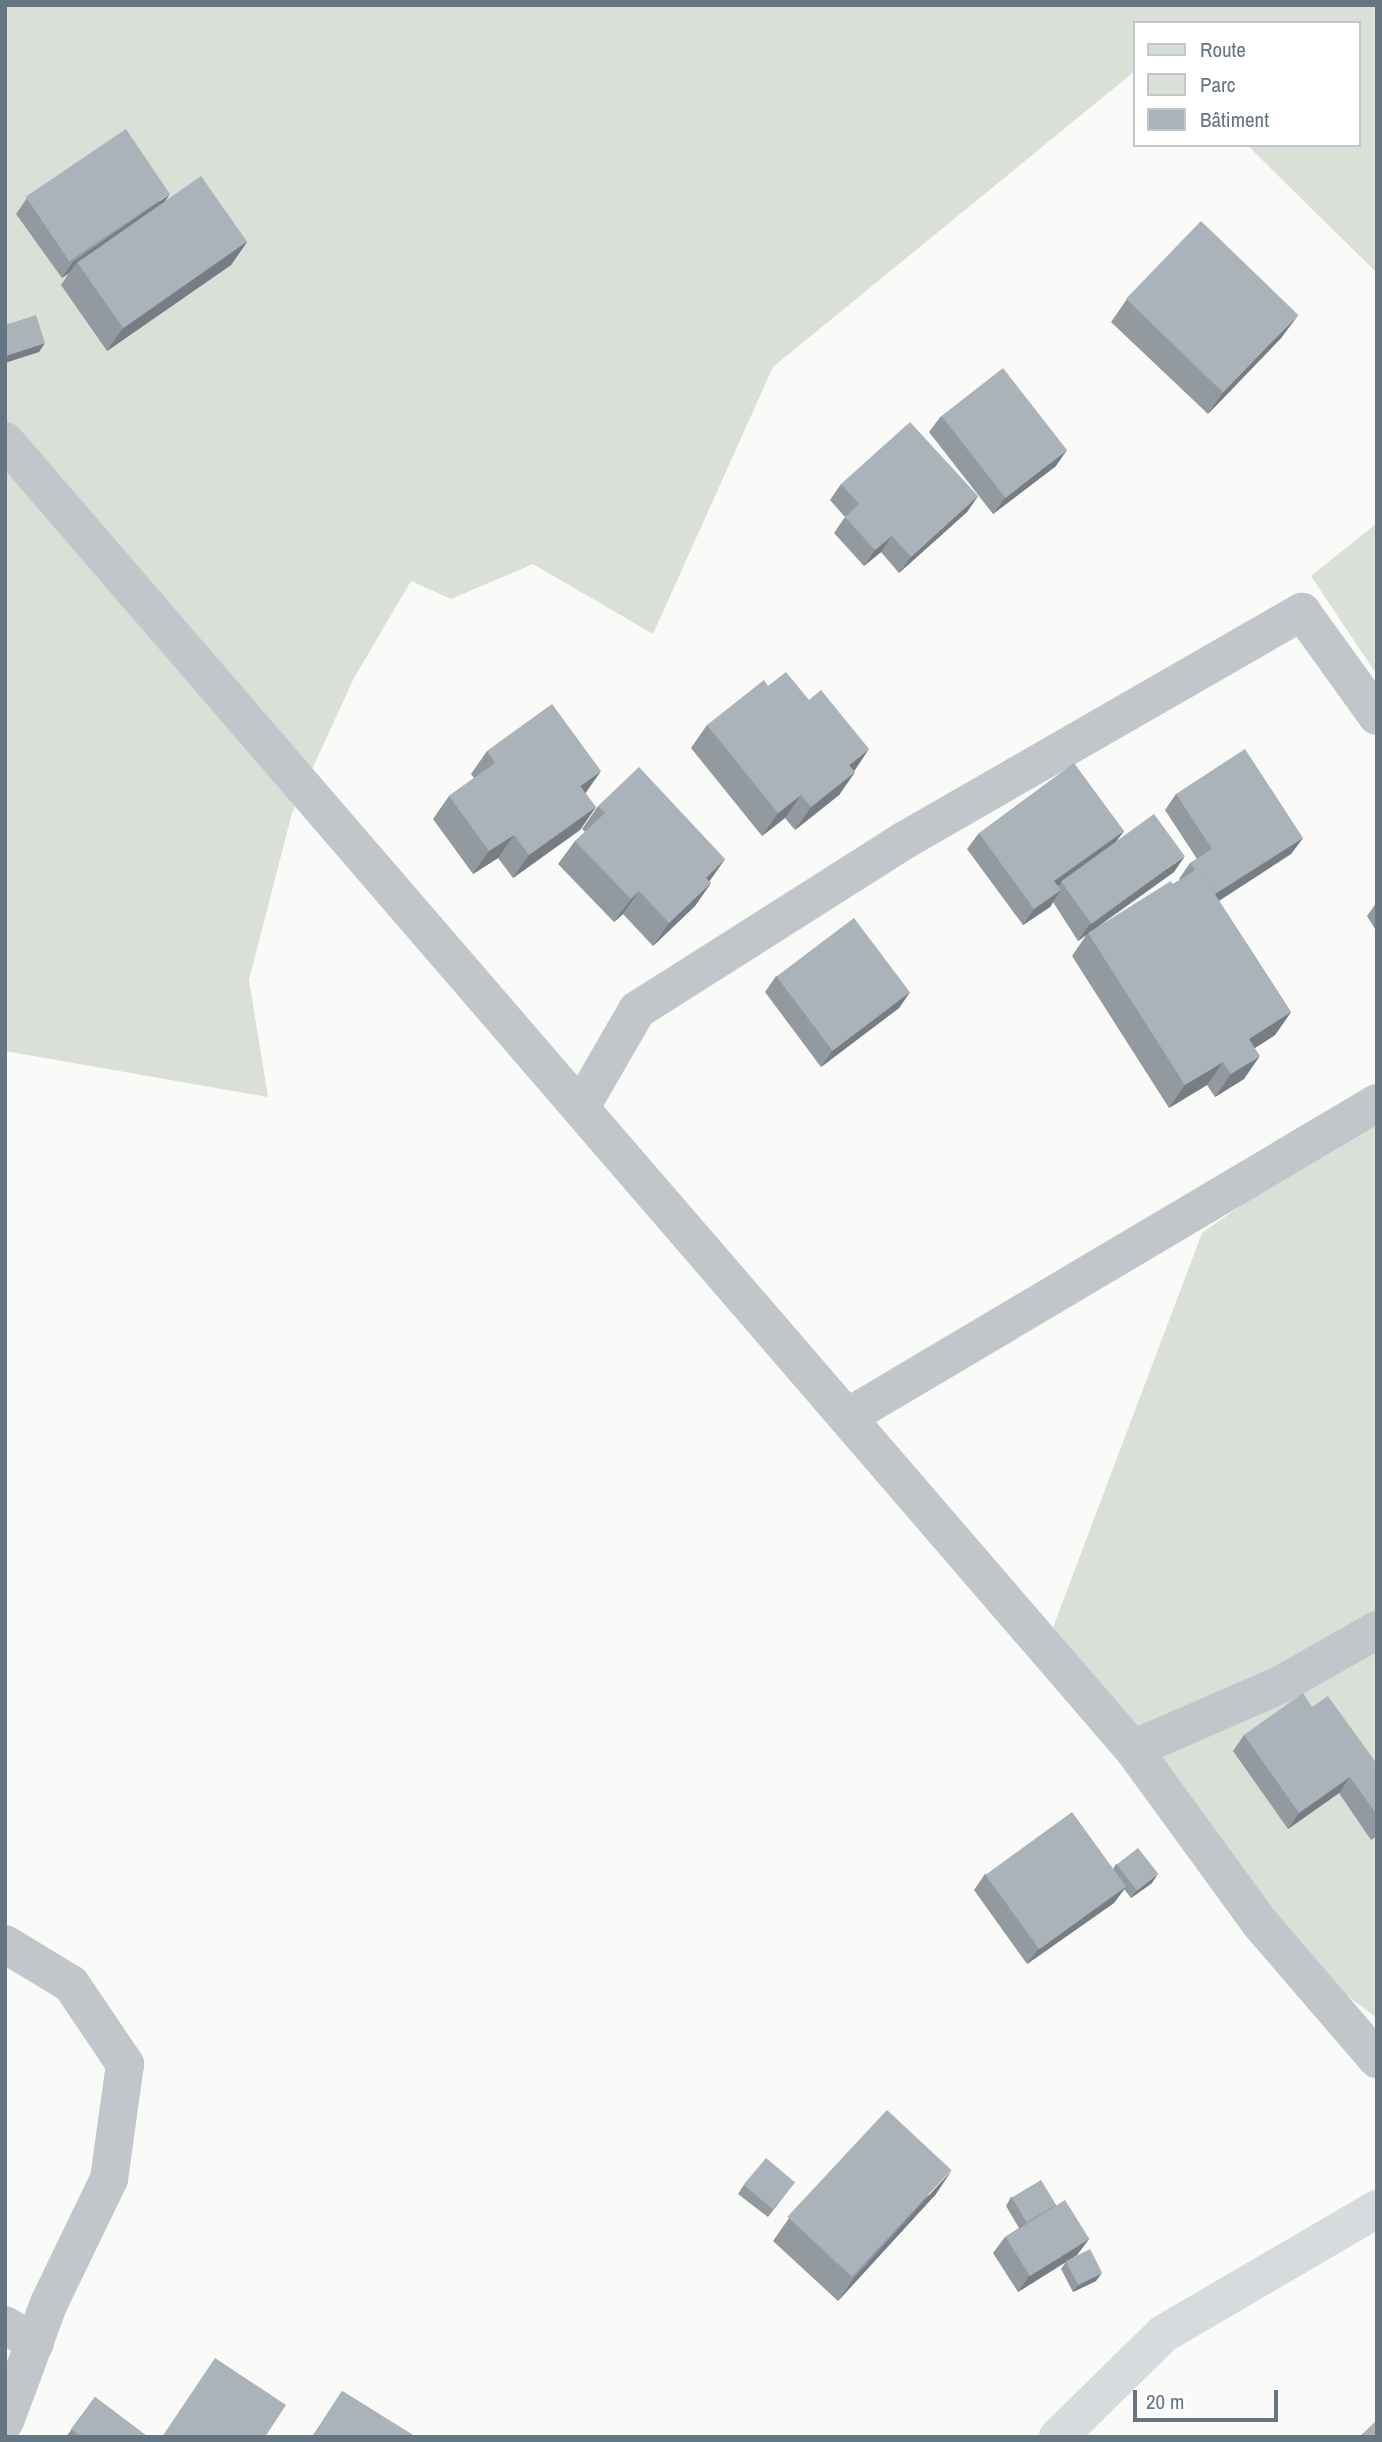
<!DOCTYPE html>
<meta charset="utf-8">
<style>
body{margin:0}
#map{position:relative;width:1382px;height:2442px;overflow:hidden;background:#fafaf8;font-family:"Archivo Narrow",sans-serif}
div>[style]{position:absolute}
.green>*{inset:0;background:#dadfd7}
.street>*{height:38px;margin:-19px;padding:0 19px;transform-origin:19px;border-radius:19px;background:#c1c6ca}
.secondary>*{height:38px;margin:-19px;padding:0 19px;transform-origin:19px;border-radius:19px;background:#d6dbde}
.wall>*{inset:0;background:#929a9f}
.shaded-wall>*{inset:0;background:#777d82}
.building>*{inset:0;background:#aab3b9;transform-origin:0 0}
span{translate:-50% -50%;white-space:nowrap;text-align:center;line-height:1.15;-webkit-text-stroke:7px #fff;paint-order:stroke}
.frame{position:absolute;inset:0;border:7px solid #657682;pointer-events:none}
.legend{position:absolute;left:1133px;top:21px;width:228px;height:126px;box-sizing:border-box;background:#fff;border:2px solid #c1c8cd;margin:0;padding:9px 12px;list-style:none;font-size:21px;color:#657682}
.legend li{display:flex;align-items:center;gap:14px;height:35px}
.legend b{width:35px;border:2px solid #c1c8cd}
.scale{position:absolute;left:1133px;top:2390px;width:145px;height:32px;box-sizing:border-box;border:4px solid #657682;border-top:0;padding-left:9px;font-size:21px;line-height:24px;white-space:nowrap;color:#657682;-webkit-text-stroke:5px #fff;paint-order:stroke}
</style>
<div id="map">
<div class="green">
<div style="clip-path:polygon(5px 5px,1377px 5px,1377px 273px,1247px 145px,1359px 145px,1359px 23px,1135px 23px,1135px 71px,773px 367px,653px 634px,533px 564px,451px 599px,411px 581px,354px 678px,292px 813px,249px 980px,268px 1097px,5px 1051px)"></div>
<div style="clip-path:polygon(1377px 523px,1377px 675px,1311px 576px)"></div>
<div style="clip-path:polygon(1377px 1109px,1377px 2018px,1258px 1929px,1046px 1646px,1202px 1233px)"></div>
</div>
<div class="street">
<div style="left:5px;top:441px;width:1727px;rotate:49.23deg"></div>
<div style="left:1133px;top:1749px;width:214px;rotate:53.9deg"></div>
<div style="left:1259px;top:1922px;width:181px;rotate:49.3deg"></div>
<div style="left:581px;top:1107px;width:112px;rotate:-60deg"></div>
<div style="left:637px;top:1010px;width:317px;rotate:-32.4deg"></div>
<div style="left:905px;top:840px;width:458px;rotate:-29.9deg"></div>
<div style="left:1302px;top:612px;width:128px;rotate:54.2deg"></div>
<div style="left:849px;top:1416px;width:614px;rotate:-30.66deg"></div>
<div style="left:1133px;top:1749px;width:160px;rotate:-23.5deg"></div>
<div style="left:1280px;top:1685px;width:112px;rotate:-29.6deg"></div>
<div style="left:5px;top:1944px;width:77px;rotate:31.2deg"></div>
<div style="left:71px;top:1984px;width:97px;rotate:56deg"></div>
<div style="left:125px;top:2064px;width:116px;rotate:97.9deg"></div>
<div style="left:109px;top:2179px;width:138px;rotate:115.8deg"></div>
<div style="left:49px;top:2303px;width:126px;rotate:110.4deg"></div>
<div style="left:5px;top:2325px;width:35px;rotate:31deg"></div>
</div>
<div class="secondary">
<div style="left:1058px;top:2437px;width:147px;rotate:-44.4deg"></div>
<div style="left:1163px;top:2334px;width:248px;rotate:-30.3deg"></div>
</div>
<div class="wall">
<div style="clip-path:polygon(27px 198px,165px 201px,247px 242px,231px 265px,107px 351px,61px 285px,69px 273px,62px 278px,16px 214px)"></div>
<div style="clip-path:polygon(1127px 299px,1282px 337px,1208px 414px,1111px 322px)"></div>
<div style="clip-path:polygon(941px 416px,1056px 466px,993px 514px,929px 432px)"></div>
<div style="clip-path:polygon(841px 484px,978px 496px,967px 512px,899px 573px,881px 552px,864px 566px,834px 533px,845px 517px,830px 500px)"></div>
<div style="clip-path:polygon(707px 725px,854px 771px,855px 772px,839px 795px,795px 830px,785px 818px,762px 836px,691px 748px)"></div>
<div style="clip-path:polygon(487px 751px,585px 793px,596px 807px,580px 830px,513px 878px,498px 858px,473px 874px,433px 819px,449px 796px,474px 778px,471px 774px)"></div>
<div style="clip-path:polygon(1176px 794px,1303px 838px,1291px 854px,1219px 901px,1291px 1012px,1275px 1035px,1255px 1048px,1244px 1079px,1215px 1097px,1207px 1085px,1169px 1108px,1072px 956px,1087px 934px,1078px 941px,1053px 902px,1050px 907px,1023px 925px,967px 849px,979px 833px,1124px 831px,1115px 843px,1174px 872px,1094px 929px,1180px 880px,1179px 879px,1190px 863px,1197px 859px,1165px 810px)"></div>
<div style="clip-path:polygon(598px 806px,725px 859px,709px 881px,711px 883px,695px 906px,653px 946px,623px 914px,614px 922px,558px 864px,575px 841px,585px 832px,582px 829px)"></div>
<div style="clip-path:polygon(1377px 902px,1377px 932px,1367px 916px)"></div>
<div style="clip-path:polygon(776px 976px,910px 992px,899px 1008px,821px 1067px,765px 992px)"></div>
<div style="clip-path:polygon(1312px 1707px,1377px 1764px,1377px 1836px,1371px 1840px,1339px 1793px,1288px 1829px,1233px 1751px,1244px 1735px)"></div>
<div style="clip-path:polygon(1116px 1864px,1152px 1883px,1131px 1898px,1124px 1889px,1114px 1903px,1027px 1964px,974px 1890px,985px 1874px,1113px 1869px)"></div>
<div style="clip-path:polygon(795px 2182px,768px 2217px,738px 2194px,744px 2185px)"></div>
<div style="clip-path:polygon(936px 2194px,838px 2301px,773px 2241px,789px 2218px)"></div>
<div style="clip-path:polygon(1011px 2197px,1056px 2205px,1089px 2239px,1077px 2255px,1071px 2259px,1096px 2281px,1073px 2292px,1061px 2269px,1066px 2262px,1018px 2292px,993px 2253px,1005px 2237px,1019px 2228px,1006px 2206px)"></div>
<div style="clip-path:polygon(342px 2391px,416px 2437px,312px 2437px)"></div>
<div style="clip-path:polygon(95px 2397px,148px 2437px,66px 2437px)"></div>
</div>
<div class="shaded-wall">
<div style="clip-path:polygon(170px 194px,159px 210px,77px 262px,69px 273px,62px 278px,73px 262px)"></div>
<div style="clip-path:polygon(247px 242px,231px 265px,107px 351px,123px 328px)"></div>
<div style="clip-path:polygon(1299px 314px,1282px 337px,1208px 414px,1224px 391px)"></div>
<div style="clip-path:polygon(45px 343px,39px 352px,5px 363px,5px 356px)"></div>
<div style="clip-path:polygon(1067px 450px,1056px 466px,993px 514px,1005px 498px)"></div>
<div style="clip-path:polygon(978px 496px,967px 512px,899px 573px,911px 557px)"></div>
<div style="clip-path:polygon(892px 536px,881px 552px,864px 566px,875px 550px)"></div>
<div style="clip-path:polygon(869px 749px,853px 773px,849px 765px)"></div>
<div style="clip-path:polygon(601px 771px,585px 794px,580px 786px)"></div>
<div style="clip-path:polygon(855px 772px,839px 795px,795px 830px,811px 807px)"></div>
<div style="clip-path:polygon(801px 795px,785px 818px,762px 836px,778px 813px)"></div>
<div style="clip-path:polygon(596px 807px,580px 830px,513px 878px,529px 855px)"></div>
<div style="clip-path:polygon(1124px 831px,1112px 847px,1042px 897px,1054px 881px)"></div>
<div style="clip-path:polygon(514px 835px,498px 858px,473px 874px,489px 851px)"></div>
<div style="clip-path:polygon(1303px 838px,1291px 854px,1201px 912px,1212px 896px)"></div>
<div style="clip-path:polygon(1185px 856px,1174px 872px,1078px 941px,1089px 925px)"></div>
<div style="clip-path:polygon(725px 859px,709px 882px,706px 878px)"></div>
<div style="clip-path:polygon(711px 883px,695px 906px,653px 946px,669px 923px)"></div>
<div style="clip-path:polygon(1061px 890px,1050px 907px,1023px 925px,1034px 909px)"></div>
<div style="clip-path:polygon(639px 891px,623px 914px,614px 922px,631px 899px)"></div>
<div style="clip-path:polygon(910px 992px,899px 1008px,821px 1067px,832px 1051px)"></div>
<div style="clip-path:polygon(1291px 1012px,1275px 1035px,1233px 1062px,1249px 1039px)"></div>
<div style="clip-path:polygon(1260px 1056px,1244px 1079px,1215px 1097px,1231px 1074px)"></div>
<div style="clip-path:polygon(1223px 1062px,1207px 1085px,1169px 1108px,1185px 1085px)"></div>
<div style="clip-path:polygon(1350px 1777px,1339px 1793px,1288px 1829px,1299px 1813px)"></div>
<div style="clip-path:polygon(1158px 1874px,1152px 1883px,1131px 1898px,1137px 1890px)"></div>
<div style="clip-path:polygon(1126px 1887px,1114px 1903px,1027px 1964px,1039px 1948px)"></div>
<div style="clip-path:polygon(952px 2170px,936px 2194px,838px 2301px,854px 2278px)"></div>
<div style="clip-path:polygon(1089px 2239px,1077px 2255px,1018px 2292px,1029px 2276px)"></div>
<div style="clip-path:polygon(1102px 2273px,1096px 2281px,1073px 2292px,1079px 2284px)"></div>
</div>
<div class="building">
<div style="left:126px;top:129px;width:78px;height:121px;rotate:56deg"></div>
<div style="left:201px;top:176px;width:80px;height:151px;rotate:55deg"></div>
<div style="left:1201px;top:221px;width:135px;height:108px;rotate:44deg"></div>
<div style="clip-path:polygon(36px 315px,45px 343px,5px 356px,5px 325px)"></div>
<div style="left:1003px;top:368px;width:104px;height:78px;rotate:52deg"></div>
<div style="clip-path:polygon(910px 422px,978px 496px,911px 557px,892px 536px,875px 550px,845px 517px,859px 504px,841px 484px)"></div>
<div style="clip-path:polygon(786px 672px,809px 700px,821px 690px,869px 749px,849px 765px,855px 772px,811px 807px,801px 795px,778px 813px,707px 725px,764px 680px,768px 686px)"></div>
<div style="clip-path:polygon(552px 704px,601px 771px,580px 786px,596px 807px,529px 855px,514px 835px,489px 851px,449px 796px,495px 763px,487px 751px)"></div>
<div style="clip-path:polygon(1245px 749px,1303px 838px,1215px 894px,1198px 868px,1195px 870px,1190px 863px,1212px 849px,1176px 794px)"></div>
<div style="clip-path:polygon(1074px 763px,1124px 831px,1054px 881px,1061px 890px,1034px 909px,979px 833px)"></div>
<div style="clip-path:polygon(639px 767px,725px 859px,706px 878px,711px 883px,669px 923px,639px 891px,631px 899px,575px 841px,605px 813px,598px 806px)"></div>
<div style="left:1154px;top:814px;width:52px;height:115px;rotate:54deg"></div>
<div style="clip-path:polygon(1198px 868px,1291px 1012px,1249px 1039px,1260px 1056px,1231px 1074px,1223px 1062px,1185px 1085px,1088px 933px,1171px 881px,1173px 885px)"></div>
<div style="left:854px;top:918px;width:93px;height:97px;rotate:53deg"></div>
<div style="clip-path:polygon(1303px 1693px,1312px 1707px,1328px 1696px,1377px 1764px,1377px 1815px,1350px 1777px,1299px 1813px,1244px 1735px)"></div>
<div style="left:1072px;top:1812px;width:92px;height:107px;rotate:54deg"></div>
<div style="left:1138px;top:1848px;width:33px;height:27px;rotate:52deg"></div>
<div style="left:887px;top:2110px;width:88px;height:146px;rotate:43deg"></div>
<div style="left:766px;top:2158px;width:38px;height:35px;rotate:40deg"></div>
<div style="left:1041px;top:2180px;width:29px;height:34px;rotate:59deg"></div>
<div style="left:1065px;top:2200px;width:46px;height:70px;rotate:58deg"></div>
<div style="left:1090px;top:2249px;width:27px;height:27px;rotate:63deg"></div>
<div style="clip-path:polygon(215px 2358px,286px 2405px,265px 2437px,162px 2437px)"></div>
<div style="clip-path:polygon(342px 2391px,416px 2437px,313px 2437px)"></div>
<div style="clip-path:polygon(95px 2397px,148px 2437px,81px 2437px,71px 2429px)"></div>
<div style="clip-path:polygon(1377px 2420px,1377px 2437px,1359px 2437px)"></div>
</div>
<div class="frame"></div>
<ul class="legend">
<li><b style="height:9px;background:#d6dbde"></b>Route</li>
<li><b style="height:19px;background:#dadfd7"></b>Parc</li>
<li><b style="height:19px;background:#aab3b9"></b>Bâtiment</li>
</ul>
<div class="scale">20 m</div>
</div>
